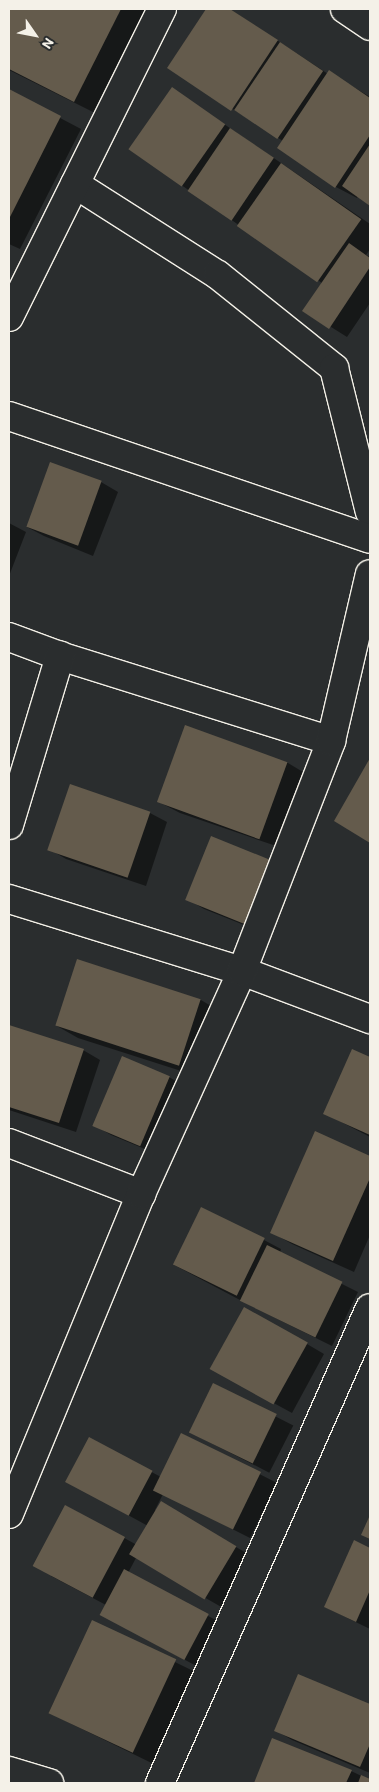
<!DOCTYPE html>
<style>
body{margin:0}
#map{position:relative;width:379px;height:1792px;overflow:hidden;background:#2a2d2e;font-family:Itim,sans-serif}
div>[style]{position:absolute}
.shadow>*{inset:0;background:#0007;transform-origin:0 0}
.building>*{inset:0;background:#645b4c;transform-origin:0 0}
.roads{filter:drop-shadow(1px 0 #f4f1e8) drop-shadow(-1px 0 #f4f1e8) drop-shadow(0 1px #f4f1e8) drop-shadow(0 -1px #f4f1e8)}
.minor>*{height:28px;margin:-14px;padding:0 14px;transform-origin:14px;border-radius:14px;background:#2a2d2e}
span{translate:-50% -50%;white-space:nowrap;text-align:center;line-height:1.15;-webkit-text-stroke:4.5px #2a2d2e;paint-order:stroke}
.frame{position:absolute;inset:0;border:10px solid #f4f1e8;pointer-events:none}
.north{position:absolute;left:10px;top:10px;width:50px;height:50px;-webkit-text-stroke:4px #2a2d2e;paint-order:stroke;rotate:123deg;font-size:14px;font-weight:700;line-height:20px;text-align:center;color:#f4f1e8}
.north::after{content:'';display:block;margin:auto;width:18px;height:22px;background:#f4f1e8;clip-path:polygon(50% 0,100% 100%,50% 72%,0 100%)}
</style>
<div id="map">
<div class="shadow">
<div style="clip-path:polygon(9px 9px,148px 9px,95px 113px,9px 70px)"></div>
<div style="clip-path:polygon(208px 9px,230px 9px,328px 74px,329px 72px,370px 97px,370px 204px,358px 196px,357px 198px,336px 187px,279px 148px,283px 141px,168px 68px)"></div>
<div style="clip-path:polygon(173px 89px,370px 224px,370px 249px,366px 255px,370px 257px,370px 303px,347px 337px,304px 310px,322px 283px,131px 150px)"></div>
<div style="clip-path:polygon(9px 91px,81px 129px,20px 249px,9px 244px)"></div>
<div style="clip-path:polygon(101px 482px,118px 492px,93px 556px,44px 536px,27px 527px)"></div>
<div style="clip-path:polygon(9px 523px,26px 532px,9px 576px)"></div>
<div style="clip-path:polygon(185px 727px,288px 763px,308px 775px,282px 848px,180px 813px,159px 802px)"></div>
<div style="clip-path:polygon(370px 761px,370px 841px,335px 821px)"></div>
<div style="clip-path:polygon(71px 786px,150px 813px,167px 822px,146px 886px,66px 859px,49px 849px)"></div>
<div style="clip-path:polygon(212px 838px,264px 933px,204px 909px,187px 899px)"></div>
<div style="clip-path:polygon(201px 1000px,221px 1012px,200px 1077px,78px 1038px,57px 1026px)"></div>
<div style="clip-path:polygon(9px 1027px,83px 1050px,100px 1060px,76px 1132px,9px 1110px)"></div>
<div style="clip-path:polygon(353px 1051px,370px 1059px,370px 1137px,324px 1113px)"></div>
<div style="clip-path:polygon(169px 1077px,186px 1087px,157px 1154px,111px 1135px,94px 1125px)"></div>
<div style="clip-path:polygon(316px 1133px,370px 1157px,370px 1235px,354px 1272px,292px 1244px,271px 1232px)"></div>
<div style="clip-path:polygon(202px 1209px,264px 1240px,281px 1249px,280px 1253px,358px 1292px,332px 1346px,259px 1310px,174px 1265px)"></div>
<div style="clip-path:polygon(307px 1344px,324px 1354px,292px 1413px,228px 1378px)"></div>
<div style="left:214px;top:1385px;width:89px;height:53px;rotate:27deg"></div>
<div style="clip-path:polygon(182px 1434px,277px 1483px,250px 1538px,163px 1494px,155px 1510px,157px 1511px,161px 1503px,253px 1557px,223px 1608px,136px 1558px,128px 1573px,225px 1625px,202px 1669px,118px 1624px,106px 1605px,51px 1576px,66px 1506px,137px 1545px,148px 1526px,84px 1491px,89px 1439px,161px 1477px)"></div>
<div style="clip-path:polygon(354px 1542px,370px 1549px,370px 1629px,325px 1607px)"></div>
<div style="left:93px;top:1622px;width:115px;height:101px;rotate:26deg"></div>
<div style="clip-path:polygon(299px 1676px,370px 1706px,370px 1773px,292px 1740px,275px 1730px)"></div>
<div style="clip-path:polygon(273px 1740px,351px 1771px,370px 1780px,370px 1783px,255px 1783px)"></div>
</div>
<div class="building">
<div style="clip-path:polygon(9px 9px,121px 9px,74px 102px,9px 69px)"></div>
<div style="clip-path:polygon(206px 9px,230px 9px,278px 40px,231px 111px,167px 68px)"></div>
<div style="left:280px;top:42px;width:52px;height:82px;rotate:34deg"></div>
<div style="clip-path:polygon(329px 70px,370px 98px,370px 135px,335px 188px,277px 148px)"></div>
<div style="left:172px;top:87px;width:65px;height:76px;rotate:35deg"></div>
<div style="clip-path:polygon(9px 89px,61px 116px,9px 219px)"></div>
<div style="left:230px;top:128px;width:53px;height:76px;rotate:34deg"></div>
<div style="clip-path:polygon(370px 144px,370px 206px,342px 186px)"></div>
<div style="left:281px;top:163px;width:98px;height:77px;rotate:35deg"></div>
<div style="clip-path:polygon(349px 243px,370px 258px,370px 267px,329px 329px,302px 311px)"></div>
<div style="left:50px;top:462px;width:55px;height:69px;rotate:20deg"></div>
<div style="left:185px;top:725px;width:109px;height:82px;rotate:20deg"></div>
<div style="clip-path:polygon(370px 758px,370px 843px,334px 821px)"></div>
<div style="left:70px;top:784px;width:85px;height:70px;rotate:19deg"></div>
<div style="left:211px;top:836px;width:66px;height:69px;rotate:22deg"></div>
<div style="left:77px;top:959px;width:130px;height:70px;rotate:18deg"></div>
<div style="clip-path:polygon(9px 1025px,84px 1049px,59px 1123px,9px 1107px)"></div>
<div style="clip-path:polygon(352px 1049px,370px 1057px,370px 1135px,323px 1114px)"></div>
<div style="left:122px;top:1056px;width:52px;height:76px;rotate:23deg"></div>
<div style="clip-path:polygon(315px 1131px,370px 1156px,370px 1178px,333px 1261px,270px 1233px)"></div>
<div style="left:201px;top:1207px;width:71px;height:64px;rotate:26deg"></div>
<div style="left:267px;top:1245px;width:84px;height:62px;rotate:26deg"></div>
<div style="left:244px;top:1307px;width:73px;height:71px;rotate:29deg"></div>
<div style="left:213px;top:1383px;width:71px;height:55px;rotate:26deg"></div>
<div style="left:181px;top:1433px;width:89px;height:64px;rotate:26deg"></div>
<div style="left:89px;top:1437px;width:72px;height:51px;rotate:28deg"></div>
<div style="left:161px;top:1501px;width:88px;height:62px;rotate:31deg"></div>
<div style="left:65px;top:1505px;width:68px;height:69px;rotate:28deg"></div>
<div style="clip-path:polygon(370px 1515px,370px 1539px,361px 1535px)"></div>
<div style="clip-path:polygon(354px 1540px,370px 1548px,370px 1590px,356px 1622px,324px 1607px)"></div>
<div style="left:124px;top:1569px;width:96px;height:52px;rotate:28deg"></div>
<div style="left:92px;top:1620px;width:93px;height:103px;rotate:25deg"></div>
<div style="clip-path:polygon(298px 1674px,370px 1704px,370px 1744px,360px 1767px,274px 1731px)"></div>
<div style="clip-path:polygon(272px 1738px,352px 1770px,346px 1783px,254px 1783px)"></div>
<div style="clip-path:polygon(361px 1775px,370px 1779px,370px 1783px,358px 1783px)"></div>
</div>
<div class="roads">
<div class="minor">
<div style="left:345px;top:9px;width:30px;rotate:34deg"></div>
<div style="left:75px;top:184px;width:169px;rotate:32.5deg"></div>
<div style="left:218px;top:275px;width:149px;rotate:38.7deg"></div>
<div style="left:334px;top:368px;width:148px;rotate:76deg"></div>
<div style="left:9px;top:317px;width:344px;rotate:-63.6deg"></div>
<div style="left:9px;top:416px;width:381px;rotate:18.8deg"></div>
<div style="left:9px;top:637px;width:54px;rotate:20.4deg"></div>
<div style="left:60px;top:656px;width:284px;rotate:17.4deg"></div>
<div style="left:9px;top:825px;width:177px;rotate:-73.2deg"></div>
<div style="left:9px;top:899px;width:244px;rotate:17.2deg"></div>
<div style="left:242px;top:971px;width:137px;rotate:20.6deg"></div>
<div style="left:9px;top:1143px;width:142px;rotate:21.1deg"></div>
<div style="left:9px;top:1514px;width:346px;rotate:-67.6deg"></div>
<div style="left:141px;top:1194px;width:245px;rotate:-65.6deg"></div>
<div style="left:242px;top:971px;width:247px;rotate:-68.8deg"></div>
<div style="left:331px;top:741px;width:171px;rotate:-76.9deg"></div>
<div style="left:9px;top:1771px;width:42px;rotate:16.7deg"></div>
<div style="left:160px;top:1783px;width:519px;rotate:-66.15deg"></div>
</div>
</div>
<div class="frame"></div>
<div class="north">N</div>
</div>
